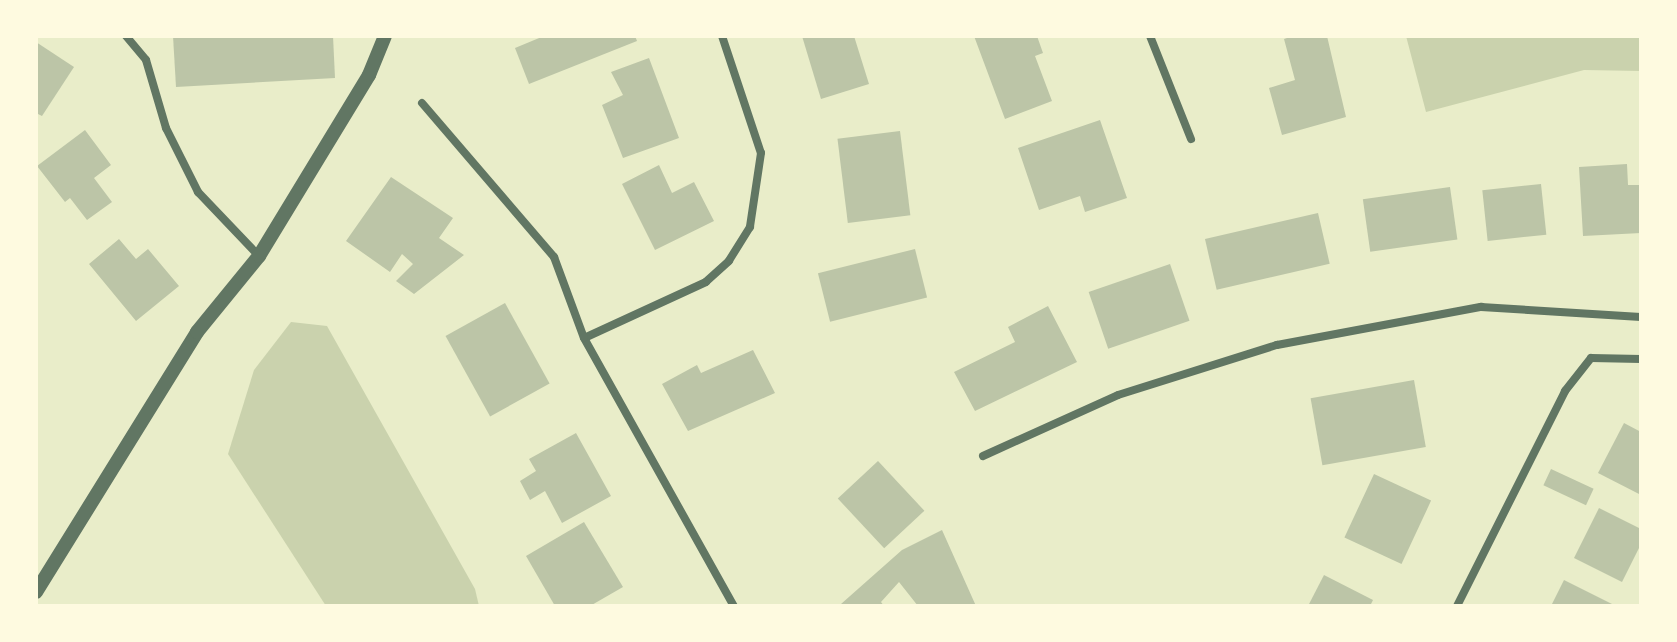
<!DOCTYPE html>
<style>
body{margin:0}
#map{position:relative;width:1677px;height:642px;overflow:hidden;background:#e9edc9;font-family:"Varela Round",sans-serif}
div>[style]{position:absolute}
.green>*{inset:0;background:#cad2ad}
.building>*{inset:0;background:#bcc5a7;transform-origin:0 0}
.minor>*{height:8px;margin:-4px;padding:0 4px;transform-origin:4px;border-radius:4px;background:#617663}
.tertiary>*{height:14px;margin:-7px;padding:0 7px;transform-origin:7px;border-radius:7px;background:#617663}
span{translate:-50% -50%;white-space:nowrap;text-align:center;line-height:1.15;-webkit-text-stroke:7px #fefae0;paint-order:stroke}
.frame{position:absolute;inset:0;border:38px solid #fefae0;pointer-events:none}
</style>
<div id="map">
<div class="green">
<div style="clip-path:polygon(1406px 36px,1641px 36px,1641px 71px,1584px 70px,1426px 112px)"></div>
<div style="clip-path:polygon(291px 322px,327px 326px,475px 589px,479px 606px,326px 606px,228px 454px,254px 370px)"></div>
</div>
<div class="building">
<div style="clip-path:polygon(173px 36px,333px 36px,335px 78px,176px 87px)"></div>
<div style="clip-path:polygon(544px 36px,635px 36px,637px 41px,529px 84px,515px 48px)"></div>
<div style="clip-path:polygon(802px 36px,854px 36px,869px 84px,821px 99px)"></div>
<div style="clip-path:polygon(974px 36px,1037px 36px,1043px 53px,1035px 56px,1052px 101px,1005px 119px)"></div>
<div style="clip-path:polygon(1293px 36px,1327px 36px,1346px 117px,1282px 135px,1269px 88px,1295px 80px,1284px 39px)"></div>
<div style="clip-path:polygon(36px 42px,74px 67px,42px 116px,36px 113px)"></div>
<div style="clip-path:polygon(649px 58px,679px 138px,623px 158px,602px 105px,623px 95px,611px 72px)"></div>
<div style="clip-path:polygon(1100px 120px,1127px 198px,1085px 212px,1080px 196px,1039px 210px,1018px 148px)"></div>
<div style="clip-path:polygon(85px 130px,111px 165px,94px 178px,112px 202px,87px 220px,70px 198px,65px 202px,37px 166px)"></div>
<div style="left:900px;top:131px;width:85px;height:63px;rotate:83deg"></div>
<div style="clip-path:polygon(1627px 164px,1628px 185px,1641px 185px,1641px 233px,1583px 236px,1579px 167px)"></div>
<div style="clip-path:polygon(659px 165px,672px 193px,694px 182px,714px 221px,655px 250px,622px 184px)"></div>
<div style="clip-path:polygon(391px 177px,453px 218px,439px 238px,464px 255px,414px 294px,396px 281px,413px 264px,402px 254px,390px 272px,346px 241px)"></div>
<div style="left:1541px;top:184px;width:51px;height:59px;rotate:84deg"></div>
<div style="left:1450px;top:187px;width:53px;height:88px;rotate:82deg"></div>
<div style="left:1318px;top:213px;width:52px;height:116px;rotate:77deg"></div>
<div style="clip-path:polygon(119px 239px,136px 259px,148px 249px,179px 286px,136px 321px,89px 264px)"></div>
<div style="left:915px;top:249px;width:50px;height:100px;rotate:76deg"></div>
<div style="left:1170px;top:264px;width:60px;height:86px;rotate:71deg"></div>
<div style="left:505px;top:303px;width:92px;height:68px;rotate:61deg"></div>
<div style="clip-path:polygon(1048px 306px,1077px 362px,975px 411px,954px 372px,1015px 342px,1008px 327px)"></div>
<div style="clip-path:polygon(753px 350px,775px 393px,688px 431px,662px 384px,697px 365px,701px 373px)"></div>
<div style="left:1414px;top:380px;width:68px;height:105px;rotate:80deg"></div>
<div style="clip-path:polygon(1624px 423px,1641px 432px,1641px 495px,1598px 473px)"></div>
<div style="clip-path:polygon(576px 433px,611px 496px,562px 523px,545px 491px,530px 500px,520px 481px,536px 471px,529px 459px)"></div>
<div style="left:878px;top:461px;width:68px;height:55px;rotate:47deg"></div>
<div style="left:1551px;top:469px;width:47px;height:18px;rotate:25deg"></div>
<div style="left:1374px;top:474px;width:63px;height:70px;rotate:25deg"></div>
<div style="clip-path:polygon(1599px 508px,1641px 529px,1641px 544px,1622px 582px,1574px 558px)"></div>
<div style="clip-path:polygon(584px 522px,623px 587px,590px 606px,555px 606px,526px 556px)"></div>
<div style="clip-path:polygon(942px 530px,976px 606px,918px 606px,899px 582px,881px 602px,884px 606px,841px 604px,902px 550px)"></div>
<div style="clip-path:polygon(1324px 575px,1373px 600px,1370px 606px,1308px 606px)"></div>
<div style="clip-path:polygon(1564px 580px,1612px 604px,1611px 606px,1551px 606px)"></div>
</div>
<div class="minor">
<div style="left:126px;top:36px;width:31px;rotate:50deg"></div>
<div style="left:146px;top:60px;width:71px;rotate:73.6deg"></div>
<div style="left:166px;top:128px;width:72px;rotate:63.4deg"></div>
<div style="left:198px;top:192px;width:88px;rotate:46.4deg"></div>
<div style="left:722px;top:36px;width:123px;rotate:71.6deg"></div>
<div style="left:761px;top:153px;width:75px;rotate:98.5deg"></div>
<div style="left:750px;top:227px;width:40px;rotate:122deg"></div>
<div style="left:729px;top:261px;width:31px;rotate:138deg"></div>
<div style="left:706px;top:282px;width:134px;rotate:155.3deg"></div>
<div style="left:584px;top:338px;width:307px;rotate:60.8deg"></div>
<div style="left:1150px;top:36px;width:111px;rotate:68.3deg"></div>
<div style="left:422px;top:103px;width:203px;rotate:49.4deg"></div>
<div style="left:554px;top:257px;width:86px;rotate:69.7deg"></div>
<div style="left:983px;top:456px;width:148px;rotate:-24.3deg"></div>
<div style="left:1118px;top:395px;width:167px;rotate:-17.5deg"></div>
<div style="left:1277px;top:345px;width:208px;rotate:-10.6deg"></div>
<div style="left:1481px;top:307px;width:160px;rotate:3.6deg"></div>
<div style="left:1457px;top:606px;width:241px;rotate:-63.3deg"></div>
<div style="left:1565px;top:391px;width:42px;rotate:-51.8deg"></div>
<div style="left:1591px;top:358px;width:50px;rotate:1.1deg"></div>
</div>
<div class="tertiary">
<div style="left:36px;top:592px;width:306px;rotate:-58.2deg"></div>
<div style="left:197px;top:332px;width:98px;rotate:-50.8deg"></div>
<div style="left:259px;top:256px;width:212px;rotate:-58.7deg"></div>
<div style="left:369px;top:75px;width:42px;rotate:-67.7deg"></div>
</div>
<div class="frame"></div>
</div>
